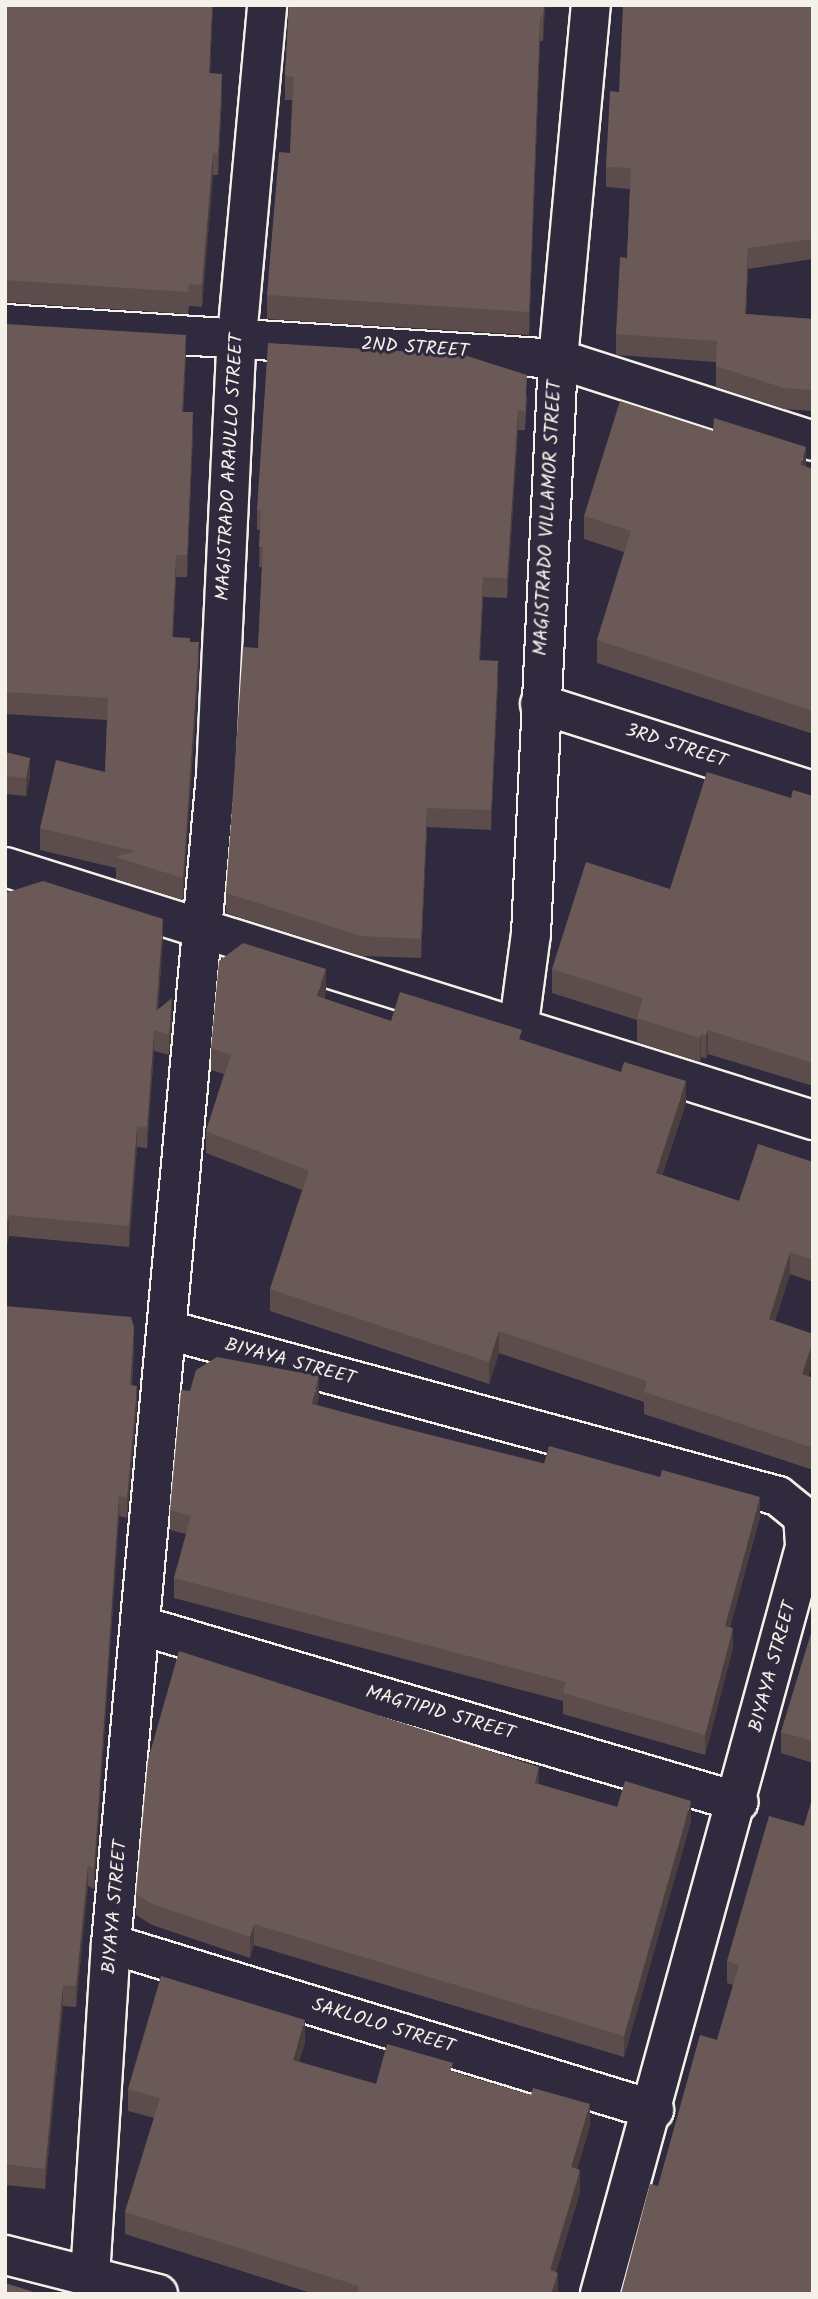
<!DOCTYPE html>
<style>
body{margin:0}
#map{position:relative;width:818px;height:2299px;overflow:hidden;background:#2f2a3d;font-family:Kalam,sans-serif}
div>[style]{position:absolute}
.roads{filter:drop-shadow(2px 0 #f4f1e8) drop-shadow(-2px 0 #f4f1e8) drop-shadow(0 2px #f4f1e8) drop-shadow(0 -2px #f4f1e8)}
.street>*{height:38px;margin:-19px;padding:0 19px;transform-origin:19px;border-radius:19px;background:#2f2a3d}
.secondary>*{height:38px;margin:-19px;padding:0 19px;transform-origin:19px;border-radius:19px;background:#2f2a3d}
.wall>*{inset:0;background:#5c4d4c}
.shaded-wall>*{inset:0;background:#4b3e3e}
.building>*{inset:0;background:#6b5958}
span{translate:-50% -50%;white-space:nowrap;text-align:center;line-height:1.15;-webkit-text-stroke:6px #2f2a3d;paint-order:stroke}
.street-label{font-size:19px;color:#f4f1e8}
.frame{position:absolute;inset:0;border:7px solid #f4f1e8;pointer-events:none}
</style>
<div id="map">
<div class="roads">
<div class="street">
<div style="left:5px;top:324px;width:554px;rotate:3.62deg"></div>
<div style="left:558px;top:359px;width:268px;rotate:17.8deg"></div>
<div style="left:540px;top:704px;width:287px;rotate:17.7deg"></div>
<div style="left:5px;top:867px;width:847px;rotate:17.39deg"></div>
<div style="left:518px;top:1031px;width:98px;rotate:-82.4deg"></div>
<div style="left:531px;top:934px;width:576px;rotate:-87.31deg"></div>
<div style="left:558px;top:359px;width:356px;rotate:-84.7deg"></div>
<div style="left:168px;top:1330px;width:632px;rotate:15.22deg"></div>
<div style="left:778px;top:1496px;width:32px;rotate:39deg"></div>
<div style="left:803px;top:1516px;width:31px;rotate:86deg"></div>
<div style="left:805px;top:1547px;width:775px;rotate:105.35deg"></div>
<div style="left:142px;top:1626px;width:622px;rotate:16.43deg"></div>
<div style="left:111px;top:1944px;width:568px;rotate:17deg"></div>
<div style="left:90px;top:2276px;width:333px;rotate:-86.4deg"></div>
<div style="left:111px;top:1944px;width:1174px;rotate:-84.87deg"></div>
<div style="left:216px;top:775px;width:439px;rotate:-87.3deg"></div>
<div style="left:237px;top:337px;width:333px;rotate:-84.8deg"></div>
</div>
<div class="secondary">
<div style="left:5px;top:2255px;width:158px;rotate:14.3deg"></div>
</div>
</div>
<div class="wall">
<div style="clip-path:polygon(5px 5px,213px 5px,210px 73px,222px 96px,218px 175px,213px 175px,202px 307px,189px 306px,188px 314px,5px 302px)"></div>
<div style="clip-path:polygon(289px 5px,545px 5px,543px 41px,540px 41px,529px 335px,267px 319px,267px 295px,290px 153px,292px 100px,285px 100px,285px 76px)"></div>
<div style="clip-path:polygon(813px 5px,813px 259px,748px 269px,746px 314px,813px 319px,813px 411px,784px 409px,716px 387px,716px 362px,616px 355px,616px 334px,627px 258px,630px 189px,606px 187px,606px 167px)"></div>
<div style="clip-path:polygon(5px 324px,186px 357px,183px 412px,193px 434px,187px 577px,176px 577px,173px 637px,190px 642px,199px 664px,183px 900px,116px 879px,116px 868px,40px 850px,40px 828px,105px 772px,107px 720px,5px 714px)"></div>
<div style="clip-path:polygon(527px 395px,525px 430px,518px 430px,507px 598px,483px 597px,480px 660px,498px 680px,491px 830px,427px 827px,421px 958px,361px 956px,226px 913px,226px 893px,258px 648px,262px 567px,259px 567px,260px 530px,257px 530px,257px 510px)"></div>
<div style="clip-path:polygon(806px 467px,813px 469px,813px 734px,597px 663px,597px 640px,624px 552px,584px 539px,584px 516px)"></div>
<div style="clip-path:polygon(5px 752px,30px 776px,26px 796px,5px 794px)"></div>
<div style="clip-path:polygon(813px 796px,813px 1086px,708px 1054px,706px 1058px,701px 1057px,700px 1062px,637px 1042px,637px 1020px,552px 993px,552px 969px,670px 889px,791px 798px)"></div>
<div style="clip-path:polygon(5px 893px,163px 939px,158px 1009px,172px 1019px,169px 1055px,154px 1051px,147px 1148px,137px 1147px,129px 1247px,9px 1236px,6px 1248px)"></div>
<div style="clip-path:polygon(326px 991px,324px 999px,391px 1021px,522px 1040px,686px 1103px,662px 1175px,739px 1201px,813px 1162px,813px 1282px,790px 1274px,775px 1321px,813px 1334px,813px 1363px,808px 1376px,813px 1378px,813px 1470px,644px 1414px,644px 1402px,499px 1353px,489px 1384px,270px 1311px,270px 1289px,302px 1190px,206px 1153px,206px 1131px,224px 1074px,211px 1070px,211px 1048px)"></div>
<div style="clip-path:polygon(5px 1306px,134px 1348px,132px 1386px,137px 1407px,127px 1518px,119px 1516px,94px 1889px,88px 1886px,76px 2007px,63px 2006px,45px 2189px,5px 2185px)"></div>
<div style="clip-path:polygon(319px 1396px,317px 1405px,391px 1425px,760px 1517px,730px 1627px,733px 1648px,705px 1755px,563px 1714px,563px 1701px,174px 1598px,174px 1578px,186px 1534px,170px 1530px,170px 1510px)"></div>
<div style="clip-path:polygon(813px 1627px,813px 1763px,781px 1753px,781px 1732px)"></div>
<div style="clip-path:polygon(539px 1784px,617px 1807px,691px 1821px,624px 2057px,254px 1945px,250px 1958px,152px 1925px,136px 1915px,136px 1894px)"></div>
<div style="clip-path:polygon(804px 1826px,813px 2294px,658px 2186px,717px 2040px,733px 1985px,727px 1983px,727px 1961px)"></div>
<div style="clip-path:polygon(305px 2042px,299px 2062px,376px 2084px,453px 2071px,590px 2126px,577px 2169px,580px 2192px,556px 2272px,558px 2294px,314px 2294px,125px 2234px,125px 2212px,154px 2118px,128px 2111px,128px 2089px)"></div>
</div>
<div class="shaded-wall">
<div style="clip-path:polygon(212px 5px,213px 5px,209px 95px,209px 73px)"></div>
<div style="clip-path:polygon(544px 5px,545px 5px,543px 41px,543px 17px)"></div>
<div style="clip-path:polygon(540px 17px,540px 41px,529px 335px,529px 312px)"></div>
<div style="clip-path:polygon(222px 74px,222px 96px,218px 175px,218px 153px)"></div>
<div style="clip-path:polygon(213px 153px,213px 175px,202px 307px,202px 285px)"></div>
<div style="clip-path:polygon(748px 248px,748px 269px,745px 334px,745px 314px)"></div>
<div style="clip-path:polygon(186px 335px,186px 357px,182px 434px,182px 412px)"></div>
<div style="clip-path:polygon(518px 410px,518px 430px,507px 598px,507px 578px)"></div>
<div style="clip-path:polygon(193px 412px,193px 434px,187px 577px,187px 555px)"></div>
<div style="clip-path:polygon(806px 447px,806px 471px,801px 465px)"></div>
<div style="clip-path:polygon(176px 555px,176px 577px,172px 659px,172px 637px)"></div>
<div style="clip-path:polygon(483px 577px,483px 597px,479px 680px,479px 660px)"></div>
<div style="clip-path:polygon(199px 642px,199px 664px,183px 900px,183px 878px)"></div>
<div style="clip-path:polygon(498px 661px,498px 680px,491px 830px,491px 810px)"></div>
<div style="clip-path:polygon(30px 758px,30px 776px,26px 796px,26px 778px)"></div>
<div style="clip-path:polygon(427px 808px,427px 827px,421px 958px,421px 939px)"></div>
<div style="clip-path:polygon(163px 919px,163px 939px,156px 1031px,156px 1011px)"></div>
<div style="clip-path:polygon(326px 969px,326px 991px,317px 1018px,317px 996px)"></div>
<div style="clip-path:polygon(172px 998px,172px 1019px,169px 1055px,169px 1035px)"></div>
<div style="clip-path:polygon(154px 1030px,154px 1051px,147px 1148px,147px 1127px)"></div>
<div style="clip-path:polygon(708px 1030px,708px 1054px,706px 1058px,706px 1035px)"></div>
<div style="clip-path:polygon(701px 1033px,701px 1057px,700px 1062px,700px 1038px)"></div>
<div style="clip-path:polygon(686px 1081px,686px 1103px,656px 1195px,656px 1173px)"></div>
<div style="clip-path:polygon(137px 1126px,137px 1147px,129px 1247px,129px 1226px)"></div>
<div style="clip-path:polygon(9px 1215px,9px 1236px,6px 1248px,5px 1260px,6px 1227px)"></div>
<div style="clip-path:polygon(790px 1252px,790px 1274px,769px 1341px,769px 1319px)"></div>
<div style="clip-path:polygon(134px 1327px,134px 1348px,130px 1406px,130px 1385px)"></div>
<div style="clip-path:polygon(499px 1331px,499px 1353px,489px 1384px,489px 1362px)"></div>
<div style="clip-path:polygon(813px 1341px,813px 1363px,802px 1396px,802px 1374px)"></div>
<div style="clip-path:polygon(319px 1376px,319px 1396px,312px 1424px,312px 1404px)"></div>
<div style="clip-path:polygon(137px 1386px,137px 1407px,127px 1518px,127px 1498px)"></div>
<div style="clip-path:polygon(119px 1495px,119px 1516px,94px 1889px,94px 1869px)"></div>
<div style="clip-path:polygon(760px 1497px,760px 1517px,725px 1646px,725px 1626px)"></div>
<div style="clip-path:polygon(733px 1628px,733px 1648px,705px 1755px,705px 1735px)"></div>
<div style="clip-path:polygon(539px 1767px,539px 1788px,535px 1783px)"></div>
<div style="clip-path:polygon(691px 1801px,691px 1821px,624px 2057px,624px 2036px)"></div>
<div style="clip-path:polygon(88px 1865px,88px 1886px,76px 2007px,76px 1986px)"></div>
<div style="clip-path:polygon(254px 1924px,254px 1945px,250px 1958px,250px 1937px)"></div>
<div style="clip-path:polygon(63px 1985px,63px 2006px,45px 2189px,45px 2169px)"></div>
<div style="clip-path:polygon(305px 2020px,305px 2042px,293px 2082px,293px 2060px)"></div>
<div style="clip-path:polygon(590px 2104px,590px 2126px,571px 2190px,571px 2167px)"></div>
<div style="clip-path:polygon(580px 2170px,580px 2192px,550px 2292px,550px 2270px)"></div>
<div style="clip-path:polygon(558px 2273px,558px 2294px,551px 2294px)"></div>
</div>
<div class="building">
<div style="clip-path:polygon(5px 5px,212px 5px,209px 73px,222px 74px,218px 153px,213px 153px,202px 285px,189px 284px,188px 292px,5px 280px)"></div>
<div style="clip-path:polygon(289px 5px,544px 5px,543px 17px,540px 17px,529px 312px,267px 295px,279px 152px,290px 153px,294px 77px,285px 76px)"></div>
<div style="clip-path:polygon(623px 5px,813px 5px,813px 239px,748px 248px,745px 314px,813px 319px,813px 390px,784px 388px,716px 366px,717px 341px,616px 334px,620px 257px,627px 258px,631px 168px,606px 167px,610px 91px,619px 92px)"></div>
<div style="clip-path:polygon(5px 324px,186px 335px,182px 412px,193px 412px,187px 555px,176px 555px,172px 637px,190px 638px,190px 642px,199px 642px,183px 878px,116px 857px,135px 851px,40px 828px,56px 760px,105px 772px,108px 698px,5px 692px)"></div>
<div style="clip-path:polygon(268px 343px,464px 355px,527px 375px,525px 411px,518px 410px,507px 578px,483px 577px,479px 660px,498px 661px,491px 810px,427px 808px,421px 939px,361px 936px,226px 893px,243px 647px,258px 648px,263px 547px,259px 547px,261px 510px,257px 510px)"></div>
<div style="clip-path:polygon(620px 401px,713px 431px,714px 418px,806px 447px,801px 465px,813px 469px,813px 711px,597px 640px,631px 531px,584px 516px)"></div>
<div style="clip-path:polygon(5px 752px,30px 758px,26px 778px,5px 776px)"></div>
<div style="clip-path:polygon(707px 772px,791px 798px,793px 790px,813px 796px,813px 1063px,708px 1030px,706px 1035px,701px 1033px,700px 1038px,637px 1018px,643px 998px,552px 969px,586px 862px,670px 889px)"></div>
<div style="clip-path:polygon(43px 881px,163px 919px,156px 1011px,172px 998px,169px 1035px,154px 1030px,147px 1127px,137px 1126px,129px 1226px,9px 1215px,6px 1227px,5px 1239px,5px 893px)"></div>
<div style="clip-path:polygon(243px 943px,326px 969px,317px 996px,391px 1021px,400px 992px,522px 1030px,519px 1039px,621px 1072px,624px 1062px,686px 1081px,656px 1173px,739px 1201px,758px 1144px,813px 1162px,813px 1260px,790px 1252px,769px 1319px,813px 1334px,813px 1341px,802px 1374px,813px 1378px,813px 1448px,644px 1392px,647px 1381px,499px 1331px,489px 1362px,270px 1289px,309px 1171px,206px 1131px,231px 1055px,211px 1048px,219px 961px)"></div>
<div style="clip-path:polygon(5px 1306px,131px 1317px,134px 1327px,130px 1385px,137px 1386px,127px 1498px,119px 1495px,94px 1869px,88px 1865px,76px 1986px,63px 1985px,45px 2169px,5px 2164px)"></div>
<div style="clip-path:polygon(217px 1357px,319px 1376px,312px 1404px,391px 1425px,544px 1464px,549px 1446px,660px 1477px,662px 1470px,760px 1497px,725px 1626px,733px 1628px,705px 1735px,563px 1693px,566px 1682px,174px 1578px,191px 1516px,170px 1510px,181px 1390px,190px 1391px,196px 1370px)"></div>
<div style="clip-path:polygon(813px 1627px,813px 1741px,781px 1732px)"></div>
<div style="clip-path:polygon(179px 1651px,539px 1767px,535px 1783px,617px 1807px,625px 1781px,691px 1801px,624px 2036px,254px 1924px,250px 1937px,152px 1904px,136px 1894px,148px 1760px)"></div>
<div style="clip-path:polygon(813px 1795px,813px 2294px,621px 2294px,650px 2184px,658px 2186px,700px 2035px,717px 2040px,739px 1965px,727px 1961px,769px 1816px,804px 1826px)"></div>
<div style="clip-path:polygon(161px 1976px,305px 2020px,293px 2060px,376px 2084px,387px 2044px,453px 2063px,450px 2071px,531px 2095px,533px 2088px,590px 2104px,571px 2167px,580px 2170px,550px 2270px,558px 2273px,551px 2294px,357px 2294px,359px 2286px,125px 2212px,160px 2098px,128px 2089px)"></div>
<div style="clip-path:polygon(5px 2283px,40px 2294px,5px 2294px)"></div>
</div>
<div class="street-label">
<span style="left:415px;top:349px;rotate:4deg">2ND STREET</span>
<span style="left:231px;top:467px;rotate:-87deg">MAGISTRADO ARAULLO STREET</span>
<span style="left:549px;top:518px;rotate:-87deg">MAGISTRADO VILLAMOR STREET</span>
<span style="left:676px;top:747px;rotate:18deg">3RD STREET</span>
<span style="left:290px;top:1363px;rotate:15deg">BIYAYA STREET</span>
<span style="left:774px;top:1667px;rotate:-75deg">BIYAYA STREET</span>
<span style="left:440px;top:1714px;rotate:16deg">MAGTIPID STREET</span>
<span style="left:116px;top:1907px;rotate:-85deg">BIYAYA STREET</span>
<span style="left:383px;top:2027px;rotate:17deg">SAKLOLO STREET</span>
</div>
<div class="frame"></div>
</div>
